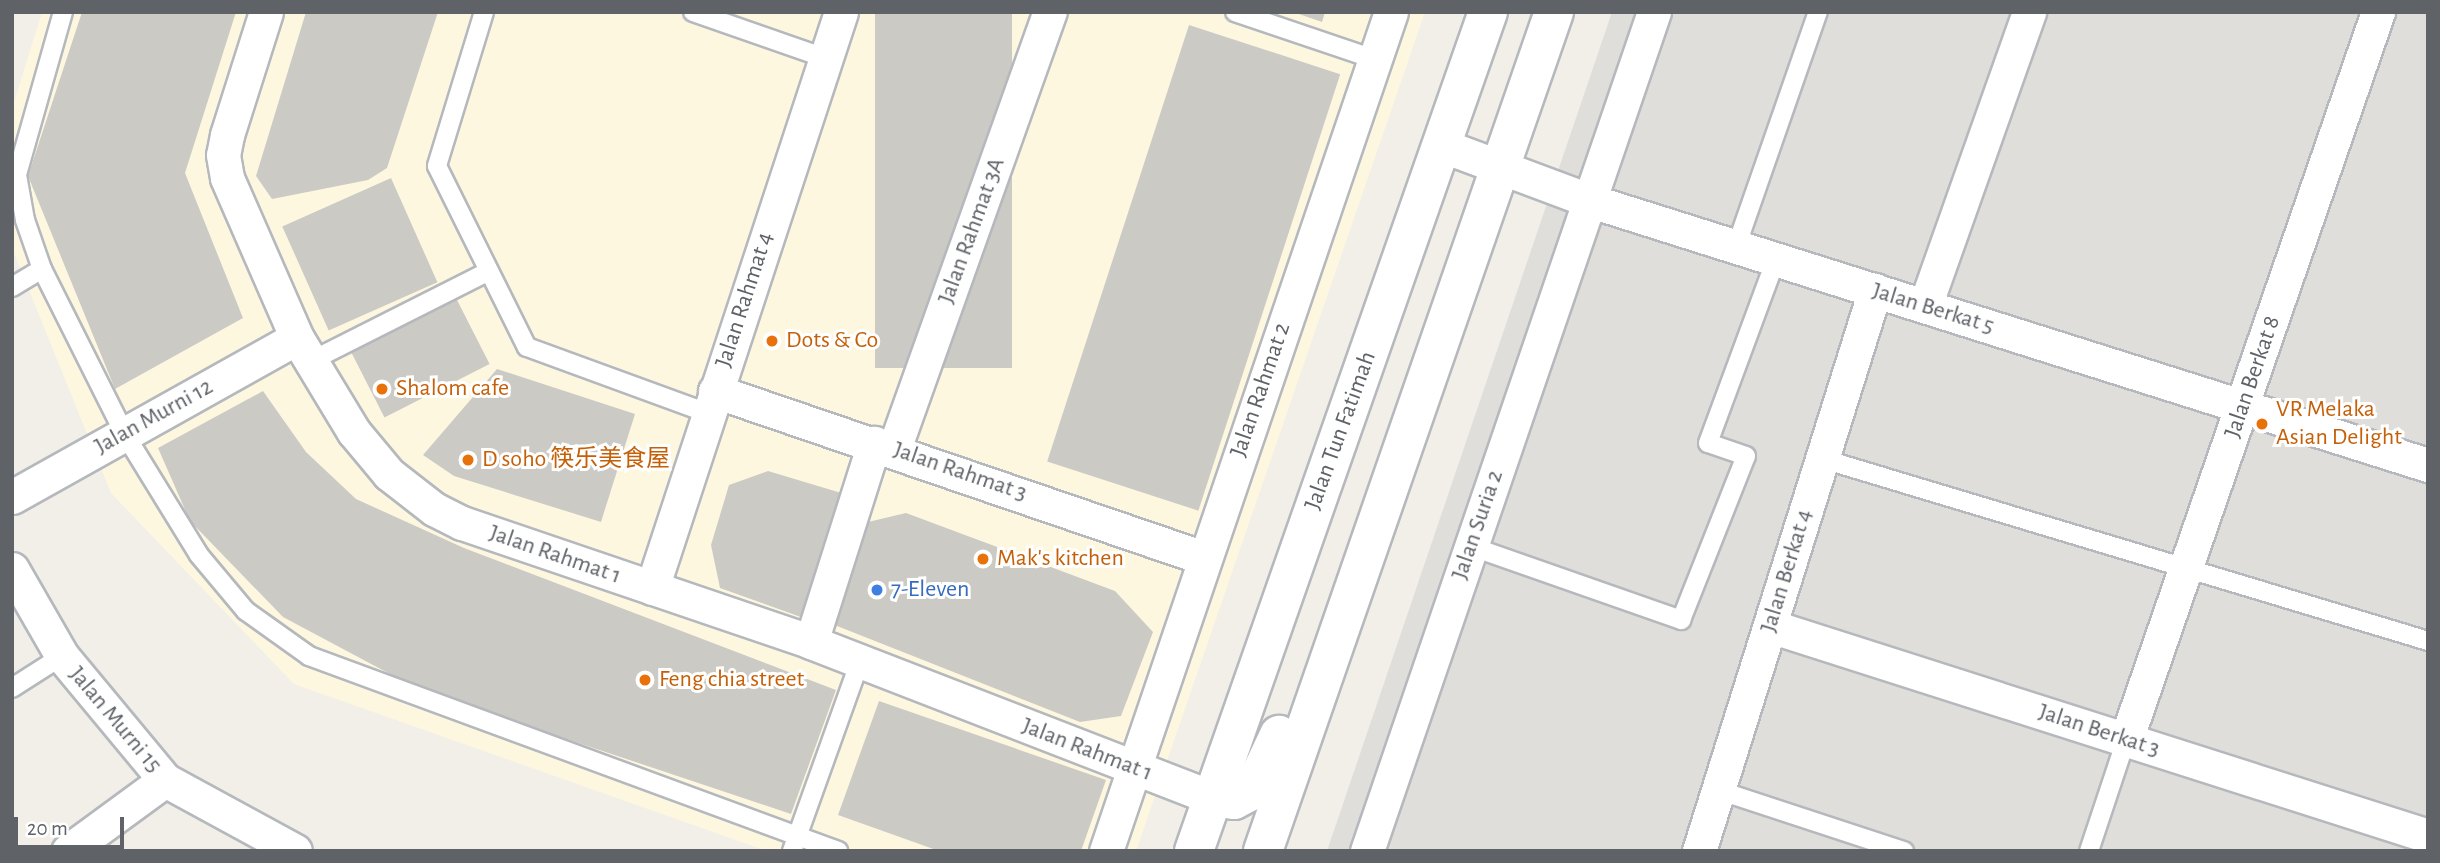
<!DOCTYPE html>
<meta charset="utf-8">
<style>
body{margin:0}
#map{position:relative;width:2440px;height:863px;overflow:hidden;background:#f1efe8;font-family:"Alegreya Sans","Noto Sans SC",sans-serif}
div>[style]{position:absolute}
.commercial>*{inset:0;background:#fef7e0}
.industrial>*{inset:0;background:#e0deda}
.building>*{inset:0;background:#cccac5;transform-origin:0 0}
.roads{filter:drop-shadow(2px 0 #b5b8bc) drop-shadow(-2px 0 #b5b8bc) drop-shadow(0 2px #b5b8bc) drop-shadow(0 -2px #b5b8bc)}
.lane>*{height:18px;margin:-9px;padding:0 9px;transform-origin:9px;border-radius:9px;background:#fff}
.street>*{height:33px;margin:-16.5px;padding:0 16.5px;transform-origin:16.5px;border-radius:16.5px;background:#fff}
.secondary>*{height:38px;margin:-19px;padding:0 19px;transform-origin:19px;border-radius:19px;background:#fff}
.dots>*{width:19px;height:19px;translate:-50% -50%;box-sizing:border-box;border:4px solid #fff;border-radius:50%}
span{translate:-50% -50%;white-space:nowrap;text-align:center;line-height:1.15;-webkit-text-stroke:6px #fff;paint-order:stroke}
.street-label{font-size:24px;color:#5f6368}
.food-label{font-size:24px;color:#c56008}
.left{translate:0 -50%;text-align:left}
.shop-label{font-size:24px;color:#366cbe}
.frame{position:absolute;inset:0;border:14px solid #5f6368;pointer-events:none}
.scale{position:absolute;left:14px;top:817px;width:110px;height:32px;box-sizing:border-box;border:4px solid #5f6368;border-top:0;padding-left:9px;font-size:21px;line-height:24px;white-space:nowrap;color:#5f6368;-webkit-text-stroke:5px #fff;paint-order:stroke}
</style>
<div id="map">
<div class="commercial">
<div style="clip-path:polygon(42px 12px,1425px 12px,1136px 851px,767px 851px,294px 684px,111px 493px,12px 248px,12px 109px)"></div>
</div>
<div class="industrial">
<div style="clip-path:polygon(1612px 12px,2428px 12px,2428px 851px,1327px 851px)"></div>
</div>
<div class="building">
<div style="clip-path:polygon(82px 12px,236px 12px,185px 173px,243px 318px,115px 389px,28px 176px)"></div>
<div style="clip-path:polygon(306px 12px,438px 12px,387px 168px,368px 180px,272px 199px,256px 176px)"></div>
<div style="left:875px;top:12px;width:137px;height:356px"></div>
<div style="clip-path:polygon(1293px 12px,1325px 12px,1322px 22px)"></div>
<div style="left:1189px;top:25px;width:159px;height:459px;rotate:18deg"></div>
<div style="left:391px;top:178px;width:114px;height:119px;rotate:66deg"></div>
<div style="left:456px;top:298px;width:74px;height:118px;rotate:63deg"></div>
<div style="clip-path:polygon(497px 369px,635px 414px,601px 522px,454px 476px,423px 455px)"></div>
<div style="clip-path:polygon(263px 391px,306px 452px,356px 499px,464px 548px,836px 690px,791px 814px,420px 690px,283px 617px,190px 521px,158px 448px)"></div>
<div style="clip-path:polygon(768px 471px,848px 495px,809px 620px,720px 588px,711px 545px,729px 485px)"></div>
<div style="clip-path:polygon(906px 513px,1115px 591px,1153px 632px,1121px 716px,1080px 722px,832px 624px,868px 522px)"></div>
<div style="clip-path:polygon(879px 701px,1106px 780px,1081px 851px,939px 851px,838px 815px)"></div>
</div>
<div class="roads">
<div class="lane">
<div style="left:63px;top:12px;width:169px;rotate:105.8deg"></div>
<div style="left:17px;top:175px;width:46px;rotate:79.9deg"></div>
<div style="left:25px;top:220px;width:52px;rotate:70.9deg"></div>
<div style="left:42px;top:269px;width:183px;rotate:63.4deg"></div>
<div style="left:124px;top:433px;width:143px;rotate:58.4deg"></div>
<div style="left:199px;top:555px;width:73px;rotate:50deg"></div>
<div style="left:246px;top:611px;width:77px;rotate:35.5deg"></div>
<div style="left:309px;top:656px;width:564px;rotate:20.23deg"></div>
<div style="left:484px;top:12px;width:161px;rotate:107deg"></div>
<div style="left:437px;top:166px;width:202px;rotate:63.6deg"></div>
<div style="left:527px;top:347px;width:192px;rotate:20.1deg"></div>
<div style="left:693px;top:12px;width:140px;rotate:19.2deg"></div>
<div style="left:1235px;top:12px;width:147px;rotate:18.7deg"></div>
<div style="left:1736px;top:247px;width:249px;rotate:-70.8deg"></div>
<div style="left:12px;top:287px;width:35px;rotate:-31deg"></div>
<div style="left:311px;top:361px;width:199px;rotate:-26.8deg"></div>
<div style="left:1823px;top:459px;width:632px;rotate:16.74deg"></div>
<div style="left:1470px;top:546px;width:224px;rotate:19.3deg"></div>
<div style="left:1681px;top:620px;width:176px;rotate:-68.4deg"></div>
<div style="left:1746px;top:456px;width:40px;rotate:-161.1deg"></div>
<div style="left:1708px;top:443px;width:196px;rotate:-69.7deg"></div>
<div style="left:12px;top:688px;width:59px;rotate:-32.6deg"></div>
<div style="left:1718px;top:790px;width:196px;rotate:18.2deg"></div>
<div style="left:792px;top:851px;width:202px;rotate:-70.3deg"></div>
<div style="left:2089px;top:851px;width:117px;rotate:-71.6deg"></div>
</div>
<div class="street">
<div style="left:266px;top:12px;width:129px;rotate:107.6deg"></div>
<div style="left:227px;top:135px;width:20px;rotate:101deg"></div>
<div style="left:223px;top:155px;width:23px;rotate:80deg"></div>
<div style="left:227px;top:178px;width:175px;rotate:66.4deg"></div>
<div style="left:297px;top:338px;width:110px;rotate:58.8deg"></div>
<div style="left:354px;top:432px;width:55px;rotate:50.2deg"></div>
<div style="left:389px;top:474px;width:57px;rotate:37.9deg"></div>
<div style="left:434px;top:509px;width:31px;rotate:27deg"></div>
<div style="left:462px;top:523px;width:369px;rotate:18.8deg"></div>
<div style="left:811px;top:642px;width:428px;rotate:21.2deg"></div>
<div style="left:1441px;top:145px;width:160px;rotate:20.5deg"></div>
<div style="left:1591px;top:201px;width:878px;rotate:17.51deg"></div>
<div style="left:1925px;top:306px;width:312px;rotate:-70.5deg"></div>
<div style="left:715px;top:391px;width:517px;rotate:18.86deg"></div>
<div style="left:894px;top:449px;width:464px;rotate:-70.4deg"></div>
<div style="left:12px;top:497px;width:326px;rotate:-29.2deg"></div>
<div style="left:12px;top:569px;width:100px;rotate:60.1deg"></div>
<div style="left:62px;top:656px;width:161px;rotate:50.3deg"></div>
<div style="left:165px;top:780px;width:148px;rotate:28.6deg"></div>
<div style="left:652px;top:588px;width:606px;rotate:-71.83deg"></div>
<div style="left:1770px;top:626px;width:691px;rotate:17.7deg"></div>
<div style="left:811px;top:642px;width:209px;rotate:-72.4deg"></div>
<div style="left:2126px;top:740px;width:770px;rotate:-70.91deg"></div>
<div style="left:68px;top:851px;width:120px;rotate:-36.2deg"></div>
<div style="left:1106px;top:851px;width:886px;rotate:-71.24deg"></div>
<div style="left:1367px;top:851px;width:887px;rotate:-71.12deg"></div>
<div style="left:1699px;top:851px;width:588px;rotate:-72.58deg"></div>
</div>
<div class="secondary">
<div style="left:1210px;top:797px;width:24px;rotate:7deg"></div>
<div style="left:1234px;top:800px;width:21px;rotate:-28deg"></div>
<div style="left:1253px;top:790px;width:61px;rotate:-64.7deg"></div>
<div style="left:1194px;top:851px;width:889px;rotate:-70.69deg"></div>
<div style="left:1263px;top:851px;width:888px;rotate:-70.87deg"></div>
</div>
</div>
<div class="dots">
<div style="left:772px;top:341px;background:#e8710a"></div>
<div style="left:382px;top:389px;background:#e8710a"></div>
<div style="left:2262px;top:424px;background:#e8710a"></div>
<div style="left:468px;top:460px;background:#e8710a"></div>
<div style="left:983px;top:559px;background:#e8710a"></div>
<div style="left:877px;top:590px;background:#3f7fe0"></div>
<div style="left:645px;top:680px;background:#e8710a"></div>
</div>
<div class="street-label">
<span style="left:972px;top:231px;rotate:-70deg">Jalan Rahmat 3A</span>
<span style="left:745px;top:300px;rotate:-72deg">Jalan Rahmat 4</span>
<span style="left:1933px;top:309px;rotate:17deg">Jalan Berkat 5</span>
<span style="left:2253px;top:377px;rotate:-71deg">Jalan Berkat 8</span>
<span style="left:1261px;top:390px;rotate:-71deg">Jalan Rahmat 2</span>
<span style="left:154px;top:417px;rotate:-29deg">Jalan Murni 12</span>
<span style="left:1341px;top:431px;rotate:-70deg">Jalan Tun Fatimah</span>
<span style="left:960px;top:472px;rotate:19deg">Jalan Rahmat 3</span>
<span style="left:1478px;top:525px;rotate:-71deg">Jalan Suria 2</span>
<span style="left:555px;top:555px;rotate:19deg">Jalan Rahmat 1</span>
<span style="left:1787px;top:571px;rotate:-73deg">Jalan Berkat 4</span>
<span style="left:115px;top:720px;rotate:50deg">Jalan Murni 15</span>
<span style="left:2099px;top:731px;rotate:18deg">Jalan Berkat 3</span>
<span style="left:1087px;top:750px;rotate:21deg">Jalan Rahmat 1</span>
</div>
<div class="food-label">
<span class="left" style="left:786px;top:341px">Dots &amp; Co</span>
<span class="left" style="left:396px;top:389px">Shalom cafe</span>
<span class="left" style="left:2276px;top:424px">VR Melaka<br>Asian Delight</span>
<span class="left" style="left:482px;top:460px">D soho 筷乐美食屋</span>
<span class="left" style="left:997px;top:559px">Mak's kitchen</span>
<span class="left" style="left:659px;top:680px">Feng chia street</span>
</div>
<div class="shop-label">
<span class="left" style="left:891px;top:590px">7-Eleven</span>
</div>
<div class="frame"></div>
<div class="scale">20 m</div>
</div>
